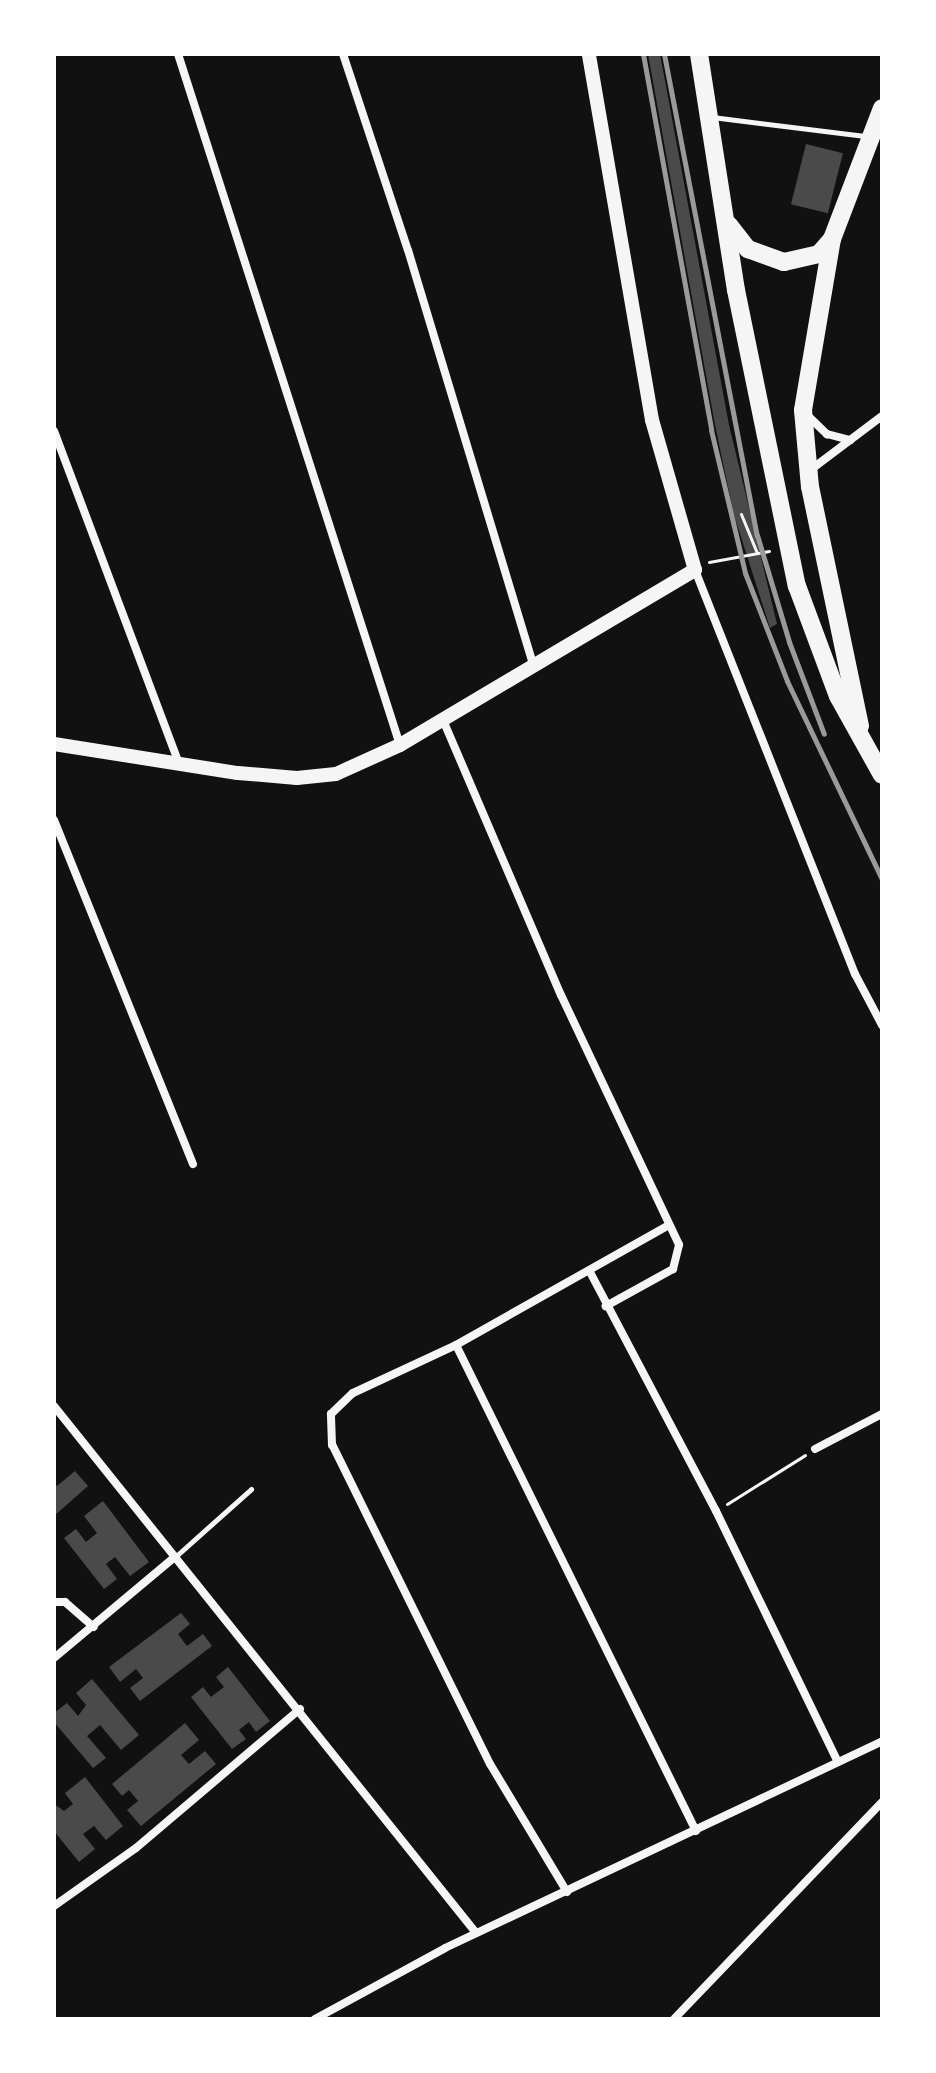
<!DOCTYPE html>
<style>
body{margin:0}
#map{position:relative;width:936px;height:2073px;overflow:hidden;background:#111;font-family:"Times New Roman",serif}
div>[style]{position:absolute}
.building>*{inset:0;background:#4a4a4a;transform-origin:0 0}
.path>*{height:3px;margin:-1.5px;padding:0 1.5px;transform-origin:1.5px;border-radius:1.5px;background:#f5f5f5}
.service>*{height:5px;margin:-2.5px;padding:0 2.5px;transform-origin:2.5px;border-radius:2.5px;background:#f5f5f5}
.minor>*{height:8px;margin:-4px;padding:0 4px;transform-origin:4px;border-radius:4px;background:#f5f5f5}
.tertiary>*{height:14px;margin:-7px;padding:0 7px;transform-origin:7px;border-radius:7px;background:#f5f5f5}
.primary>*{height:18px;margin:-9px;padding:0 9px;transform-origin:9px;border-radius:9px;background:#f5f5f5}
.rail>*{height:5px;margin:-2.5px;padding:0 2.5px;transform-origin:2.5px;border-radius:2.5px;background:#9a9a9a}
span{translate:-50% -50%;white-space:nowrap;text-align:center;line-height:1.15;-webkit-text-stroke:8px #fff;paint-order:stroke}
.frame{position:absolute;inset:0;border:56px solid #fff;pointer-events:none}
</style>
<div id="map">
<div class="building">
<div style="clip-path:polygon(648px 54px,660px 54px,729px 425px,777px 624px,770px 628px,734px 515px,715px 425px)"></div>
<div style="left:806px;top:144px;width:38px;height:62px;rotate:14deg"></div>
<div style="clip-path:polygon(75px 1471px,88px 1486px,54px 1516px,54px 1483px,57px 1486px)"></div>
<div style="clip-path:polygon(103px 1501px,149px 1562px,130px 1576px,115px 1557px,106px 1564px,117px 1579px,104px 1589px,64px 1538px,76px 1529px,86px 1542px,97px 1533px,84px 1516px)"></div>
<div style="clip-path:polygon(181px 1613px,190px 1624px,178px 1634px,187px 1646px,203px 1634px,212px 1646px,140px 1701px,130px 1688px,143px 1678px,136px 1669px,120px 1682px,109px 1667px)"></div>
<div style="clip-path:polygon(228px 1667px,270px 1721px,256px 1732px,249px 1722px,239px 1730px,246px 1739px,232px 1749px,191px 1697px,203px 1687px,211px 1697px,224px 1687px,216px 1677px)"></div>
<div style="clip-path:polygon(92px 1679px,139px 1735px,121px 1750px,100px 1725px,87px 1736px,106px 1758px,93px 1768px,54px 1722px,54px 1713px,67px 1703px,78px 1716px,86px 1705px,76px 1693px)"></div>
<div style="clip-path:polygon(185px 1723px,199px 1740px,181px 1755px,189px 1764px,205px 1751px,216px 1764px,141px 1826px,127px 1810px,138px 1801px,129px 1790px,122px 1796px,112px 1784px)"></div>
<div style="clip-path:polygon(85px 1777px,123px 1826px,106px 1840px,94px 1826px,83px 1834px,95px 1849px,79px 1862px,54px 1831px,54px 1804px,64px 1811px,73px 1804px,65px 1793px)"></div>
</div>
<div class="path">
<div style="left:741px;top:514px;width:42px;rotate:67.7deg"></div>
<div style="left:709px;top:562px;width:61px;rotate:-10.4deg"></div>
<div style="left:727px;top:1504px;width:92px;rotate:-32.1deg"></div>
</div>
<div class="service">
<div style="left:712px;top:117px;width:154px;rotate:7.1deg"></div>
<div style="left:175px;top:1557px;width:102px;rotate:-41.8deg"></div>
</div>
<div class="minor">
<div style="left:178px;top:54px;width:726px;rotate:72.19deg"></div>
<div style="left:343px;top:54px;width:206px;rotate:71.7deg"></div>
<div style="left:408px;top:250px;width:433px;rotate:73.2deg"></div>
<div style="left:807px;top:415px;width:28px;rotate:44deg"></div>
<div style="left:827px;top:434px;width:24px;rotate:15deg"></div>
<div style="left:54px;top:431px;width:355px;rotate:69.4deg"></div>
<div style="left:809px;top:471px;width:91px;rotate:-37deg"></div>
<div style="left:695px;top:570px;width:435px;rotate:68.4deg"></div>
<div style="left:855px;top:974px;width:58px;rotate:62.1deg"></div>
<div style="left:443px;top:720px;width:299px;rotate:66.8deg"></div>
<div style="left:561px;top:995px;width:276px;rotate:64.7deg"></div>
<div style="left:679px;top:1245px;width:25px;rotate:104deg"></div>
<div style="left:673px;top:1269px;width:77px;rotate:151.1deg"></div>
<div style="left:54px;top:820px;width:371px;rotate:68deg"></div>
<div style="left:590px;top:1272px;width:270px;rotate:62.2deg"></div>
<div style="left:716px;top:1511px;width:279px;rotate:64.1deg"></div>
<div style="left:456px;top:1345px;width:542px;rotate:63.72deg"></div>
<div style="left:54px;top:1406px;width:675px;rotate:51.31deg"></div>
<div style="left:815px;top:1449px;width:76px;rotate:-27.6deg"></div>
<div style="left:54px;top:1602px;width:11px"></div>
<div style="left:65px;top:1602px;width:38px;rotate:41deg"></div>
<div style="left:54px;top:1658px;width:158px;rotate:-39.9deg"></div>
<div style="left:567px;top:1892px;width:149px;rotate:-121deg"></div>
<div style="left:490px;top:1764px;width:356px;rotate:-116.3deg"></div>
<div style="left:332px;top:1445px;width:31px;rotate:-92deg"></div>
<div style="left:331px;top:1414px;width:30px;rotate:-44deg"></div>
<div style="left:353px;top:1393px;width:114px;rotate:-25deg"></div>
<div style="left:456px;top:1345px;width:244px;rotate:-29.4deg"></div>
<div style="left:54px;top:1906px;width:100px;rotate:-35.3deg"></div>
<div style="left:136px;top:1848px;width:215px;rotate:-40.3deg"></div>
<div style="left:315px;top:2019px;width:148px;rotate:-28.6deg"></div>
<div style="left:445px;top:1948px;width:484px;rotate:-25.3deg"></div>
<div style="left:674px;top:2019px;width:301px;rotate:-46.2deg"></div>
</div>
<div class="tertiary">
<div style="left:54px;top:744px;width:186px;rotate:9deg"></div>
<div style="left:238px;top:773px;width:59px;rotate:4.8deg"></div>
<div style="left:297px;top:778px;width:39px;rotate:-6deg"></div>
<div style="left:336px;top:774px;width:70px;rotate:-24.4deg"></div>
<div style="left:400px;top:745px;width:343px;rotate:-30.7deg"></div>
<div style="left:695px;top:570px;width:156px;rotate:-106deg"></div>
<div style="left:652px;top:420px;width:371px;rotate:-99.8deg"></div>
</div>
<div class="primary">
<div style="left:699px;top:54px;width:239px;rotate:81.1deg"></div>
<div style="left:736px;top:290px;width:302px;rotate:78.4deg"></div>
<div style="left:797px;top:586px;width:117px;rotate:69.6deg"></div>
<div style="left:838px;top:696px;width:90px;rotate:60.9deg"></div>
<div style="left:729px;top:225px;width:31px;rotate:52deg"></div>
<div style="left:748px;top:249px;width:38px;rotate:20deg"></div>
<div style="left:784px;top:262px;width:36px;rotate:-13deg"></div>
<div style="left:819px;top:254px;width:20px;rotate:-49deg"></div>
<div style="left:860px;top:726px;width:244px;rotate:-101.8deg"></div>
<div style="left:810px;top:487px;width:77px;rotate:-95.2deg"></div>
<div style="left:803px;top:410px;width:173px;rotate:-80.4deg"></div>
<div style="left:832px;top:239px;width:140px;rotate:-69.1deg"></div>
</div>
<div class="rail">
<div style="left:643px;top:54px;width:382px;rotate:79.7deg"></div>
<div style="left:711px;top:430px;width:147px;rotate:76.6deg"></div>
<div style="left:745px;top:573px;width:116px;rotate:68.7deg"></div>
<div style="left:787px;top:681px;width:220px;rotate:64.4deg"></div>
<div style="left:664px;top:54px;width:490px;rotate:79.1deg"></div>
<div style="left:757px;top:535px;width:112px;rotate:73.3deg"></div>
<div style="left:789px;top:642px;width:98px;rotate:69.2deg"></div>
</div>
<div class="frame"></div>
</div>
